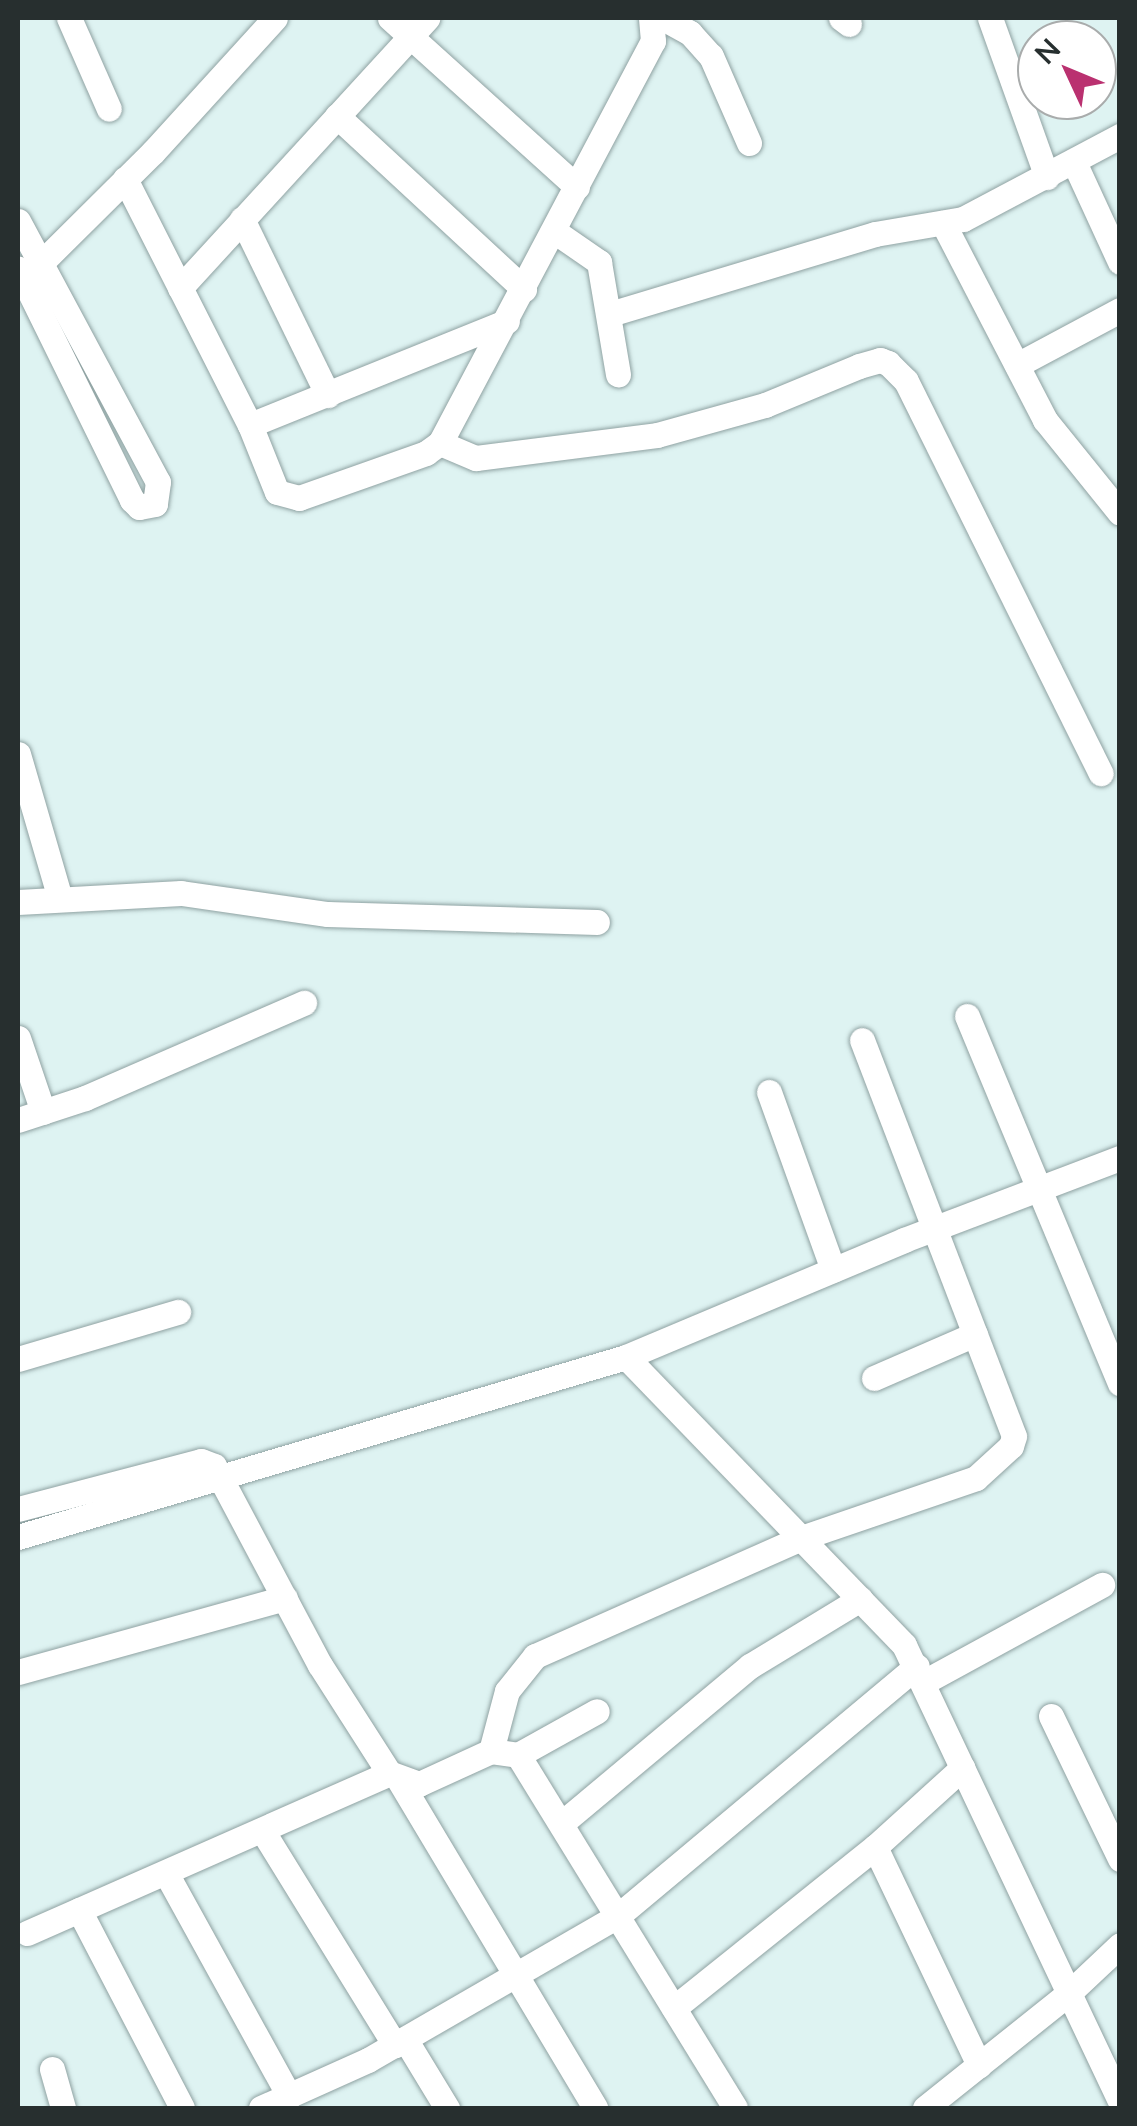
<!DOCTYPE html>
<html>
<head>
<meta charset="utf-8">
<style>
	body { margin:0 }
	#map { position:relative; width:1137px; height:2126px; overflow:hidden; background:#def3f2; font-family:Lato,sans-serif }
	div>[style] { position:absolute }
	.roads { filter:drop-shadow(0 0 2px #8fa2a2) drop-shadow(0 0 2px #8fa2a2) }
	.minor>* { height:25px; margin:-12.5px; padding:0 12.5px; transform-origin:12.5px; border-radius:12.5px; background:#fff }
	span { translate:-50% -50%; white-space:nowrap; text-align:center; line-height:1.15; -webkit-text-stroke:8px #fff; paint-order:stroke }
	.frame { position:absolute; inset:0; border:20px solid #272f2f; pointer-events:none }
	.north { position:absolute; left:1017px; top:20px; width:100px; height:100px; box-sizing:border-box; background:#fff; border:2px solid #a9acac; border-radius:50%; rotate:314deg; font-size:28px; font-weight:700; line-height:40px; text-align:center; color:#272f2f }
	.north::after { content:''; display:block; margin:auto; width:35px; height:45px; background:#ba3170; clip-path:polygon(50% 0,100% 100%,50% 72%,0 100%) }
</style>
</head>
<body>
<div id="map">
	<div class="roads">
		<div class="minor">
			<div style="left:69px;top:18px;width:99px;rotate:66.3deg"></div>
			<div style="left:390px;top:18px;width:252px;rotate:42.1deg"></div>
			<div style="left:663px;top:18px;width:31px;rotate:29deg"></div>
			<div style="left:690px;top:33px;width:31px;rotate:48deg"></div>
			<div style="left:711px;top:56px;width:95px;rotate:66.4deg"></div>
			<div style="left:841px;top:18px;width:10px;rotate:37deg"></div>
			<div style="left:990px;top:18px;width:169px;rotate:70.3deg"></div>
			<div style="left:337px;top:116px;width:255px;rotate:42.8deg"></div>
			<div style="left:1074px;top:162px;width:110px;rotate:65.3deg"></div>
			<div style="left:125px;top:179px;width:276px;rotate:63.1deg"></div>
			<div style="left:250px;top:425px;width:72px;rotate:68.1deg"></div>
			<div style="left:277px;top:492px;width:23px;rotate:15deg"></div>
			<div style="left:299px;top:498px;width:135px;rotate:-19.5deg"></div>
			<div style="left:426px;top:453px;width:17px;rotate:-36deg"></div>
			<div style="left:440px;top:443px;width:455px;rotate:-62.1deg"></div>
			<div style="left:653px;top:41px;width:23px;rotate:-95deg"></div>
			<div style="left:242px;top:219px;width:196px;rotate:64deg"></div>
			<div style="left:18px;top:221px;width:296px;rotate:61.8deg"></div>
			<div style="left:158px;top:482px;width:22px;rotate:98deg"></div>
			<div style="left:155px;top:504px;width:16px;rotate:169deg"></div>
			<div style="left:139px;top:507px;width:10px;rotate:-135deg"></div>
			<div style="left:132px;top:500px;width:258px;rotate:-116.2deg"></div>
			<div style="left:943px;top:223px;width:222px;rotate:62.6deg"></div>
			<div style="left:1045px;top:420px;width:119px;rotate:51.1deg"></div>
			<div style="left:554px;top:231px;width:55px;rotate:34.6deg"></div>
			<div style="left:599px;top:262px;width:114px;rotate:80.4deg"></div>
			<div style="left:31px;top:273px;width:172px;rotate:-44.8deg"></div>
			<div style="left:153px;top:152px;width:181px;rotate:-47.7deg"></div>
			<div style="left:180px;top:288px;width:366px;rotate:-47.5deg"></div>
			<div style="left:610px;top:314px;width:277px;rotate:-16.8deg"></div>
			<div style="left:875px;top:234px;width:89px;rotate:-9.7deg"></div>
			<div style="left:963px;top:219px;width:178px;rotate:-27.9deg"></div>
			<div style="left:1017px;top:365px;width:117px;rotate:-28.1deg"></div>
			<div style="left:250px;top:425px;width:277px;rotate:-22deg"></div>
			<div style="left:440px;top:443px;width:39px;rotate:23deg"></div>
			<div style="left:476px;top:458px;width:182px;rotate:-7.2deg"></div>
			<div style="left:657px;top:435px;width:112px;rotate:-15.5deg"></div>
			<div style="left:765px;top:405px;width:102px;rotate:-22.5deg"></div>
			<div style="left:859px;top:366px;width:22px;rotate:-16deg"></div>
			<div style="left:880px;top:360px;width:9px;rotate:21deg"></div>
			<div style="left:888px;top:363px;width:25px;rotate:45deg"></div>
			<div style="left:906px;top:381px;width:438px;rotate:63.6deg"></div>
			<div style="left:18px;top:754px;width:151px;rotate:73.8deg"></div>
			<div style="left:18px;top:902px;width:163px;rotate:-3.2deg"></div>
			<div style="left:181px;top:893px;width:148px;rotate:8.2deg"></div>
			<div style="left:327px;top:914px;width:270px;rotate:1.7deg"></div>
			<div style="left:967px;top:1016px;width:398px;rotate:67.4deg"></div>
			<div style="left:18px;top:1038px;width:78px;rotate:71.3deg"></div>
			<div style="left:769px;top:1092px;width:189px;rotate:70.2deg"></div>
			<div style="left:18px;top:1120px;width:71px;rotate:-18.2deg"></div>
			<div style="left:85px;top:1098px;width:239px;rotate:-23.5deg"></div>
			<div style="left:626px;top:1357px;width:400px;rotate:46deg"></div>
			<div style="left:904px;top:1645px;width:505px;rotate:64.65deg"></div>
			<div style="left:18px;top:1359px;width:167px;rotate:-16.4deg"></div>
			<div style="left:874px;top:1378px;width:110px;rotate:-23.5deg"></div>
			<div style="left:18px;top:1509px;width:189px;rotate:-14.7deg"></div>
			<div style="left:201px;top:1461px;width:14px;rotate:21deg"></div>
			<div style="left:214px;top:1466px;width:225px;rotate:62deg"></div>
			<div style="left:320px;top:1665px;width:128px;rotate:57.4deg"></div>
			<div style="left:389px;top:1773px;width:32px;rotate:20deg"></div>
			<div style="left:419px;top:1784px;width:79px;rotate:-24.6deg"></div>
			<div style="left:491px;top:1751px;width:27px;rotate:8deg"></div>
			<div style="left:518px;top:1755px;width:414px;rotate:58.4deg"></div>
			<div style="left:18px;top:1537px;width:634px;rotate:-16.49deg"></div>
			<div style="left:626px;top:1357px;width:302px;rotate:-22.8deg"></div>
			<div style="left:904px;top:1240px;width:231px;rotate:-20.8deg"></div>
			<div style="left:18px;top:1672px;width:277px;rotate:-15.5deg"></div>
			<div style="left:924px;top:1682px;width:203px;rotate:-28.6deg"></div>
			<div style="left:1051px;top:1716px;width:159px;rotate:64.2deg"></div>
			<div style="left:491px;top:1751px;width:62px;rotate:-75.1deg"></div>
			<div style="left:507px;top:1691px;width:45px;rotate:-51.3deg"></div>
			<div style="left:535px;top:1656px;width:291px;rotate:-23.9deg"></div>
			<div style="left:801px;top:1538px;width:185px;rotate:-18.9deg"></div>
			<div style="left:976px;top:1478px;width:47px;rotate:-42.4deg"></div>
			<div style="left:1011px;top:1446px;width:10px;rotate:-73deg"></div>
			<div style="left:1014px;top:1436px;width:424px;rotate:-111deg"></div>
			<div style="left:518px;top:1755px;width:90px;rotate:-29.1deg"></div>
			<div style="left:399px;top:1780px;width:382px;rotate:59.1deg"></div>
			<div style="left:562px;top:1823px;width:245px;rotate:-39.9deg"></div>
			<div style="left:750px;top:1666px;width:129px;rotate:-31.3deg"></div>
			<div style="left:262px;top:1830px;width:253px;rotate:58.3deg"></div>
			<div style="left:875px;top:1847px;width:242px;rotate:64.5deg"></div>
			<div style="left:166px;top:1873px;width:255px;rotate:61.1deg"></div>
			<div style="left:79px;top:1910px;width:223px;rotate:62.5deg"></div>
			<div style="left:27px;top:1933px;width:396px;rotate:-23.8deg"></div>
			<div style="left:674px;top:2008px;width:258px;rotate:-38.7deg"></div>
			<div style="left:875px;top:1847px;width:118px;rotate:-42.2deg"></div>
			<div style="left:405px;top:2039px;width:81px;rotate:58.7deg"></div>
			<div style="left:52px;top:2069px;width:41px;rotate:74.2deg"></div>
			<div style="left:261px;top:2108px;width:117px;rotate:-24.2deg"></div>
			<div style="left:368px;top:2060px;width:290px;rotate:-30deg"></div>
			<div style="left:619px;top:1915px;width:388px;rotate:-39.9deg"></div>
			<div style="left:925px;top:2108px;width:183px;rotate:-38.6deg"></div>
			<div style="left:1068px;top:1994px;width:71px;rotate:-43.3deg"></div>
		</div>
	</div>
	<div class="frame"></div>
	<div class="north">N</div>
</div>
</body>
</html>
